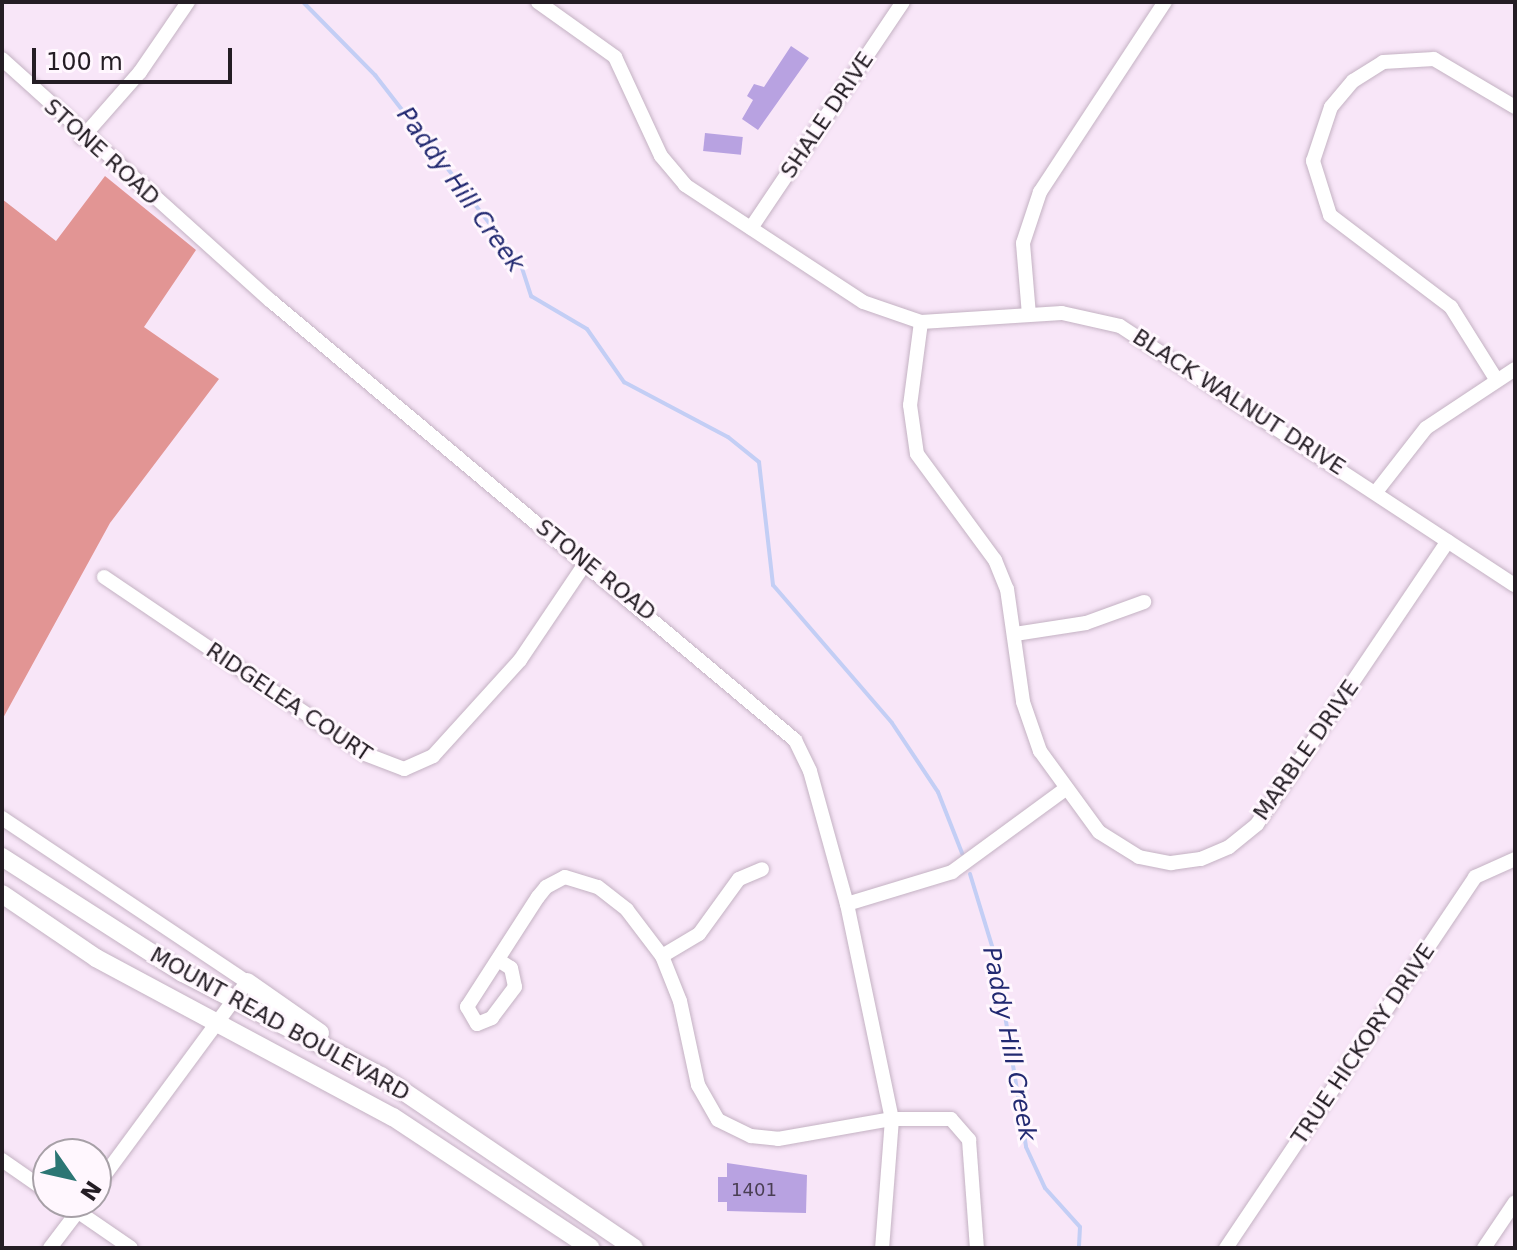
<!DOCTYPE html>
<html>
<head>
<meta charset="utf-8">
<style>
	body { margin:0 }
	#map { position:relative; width:1517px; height:1250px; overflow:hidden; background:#f8e6f8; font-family:"DejaVu Sans",sans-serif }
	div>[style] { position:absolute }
	.forest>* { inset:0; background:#e29594 }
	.stream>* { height:4px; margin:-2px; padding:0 2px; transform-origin:2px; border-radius:2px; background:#c3cef5 }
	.building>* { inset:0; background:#b8a2e1; transform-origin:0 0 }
	.roads { filter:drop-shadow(0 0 2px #c4b2c3) drop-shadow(0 0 2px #c4b2c3) }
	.minor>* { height:14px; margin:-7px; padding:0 7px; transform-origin:7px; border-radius:7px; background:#fff }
	.major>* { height:18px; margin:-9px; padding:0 9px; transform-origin:9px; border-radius:9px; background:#fff }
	span { translate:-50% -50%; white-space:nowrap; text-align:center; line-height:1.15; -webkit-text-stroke:6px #fff7fe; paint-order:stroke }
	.number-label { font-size:18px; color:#493e53 }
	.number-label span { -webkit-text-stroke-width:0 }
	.street-label { font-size:22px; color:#241d24 }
	.water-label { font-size:24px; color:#222971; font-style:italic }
	.frame { position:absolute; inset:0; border:4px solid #241d24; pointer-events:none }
	.north { position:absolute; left:32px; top:1138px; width:80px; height:80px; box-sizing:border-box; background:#fff7fe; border:2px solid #a7a0a7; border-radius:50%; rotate:124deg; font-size:22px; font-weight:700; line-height:32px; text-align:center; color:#241d24 }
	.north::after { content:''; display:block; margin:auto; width:28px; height:36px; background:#2c7674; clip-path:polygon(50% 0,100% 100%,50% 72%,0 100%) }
	.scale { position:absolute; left:32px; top:48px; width:200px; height:36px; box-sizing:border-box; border:4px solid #241d24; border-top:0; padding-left:10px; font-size:24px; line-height:28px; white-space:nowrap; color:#241d24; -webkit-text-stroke:6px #fff7fe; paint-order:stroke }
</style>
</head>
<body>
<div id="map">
	<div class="forest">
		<div style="clip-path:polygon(105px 176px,196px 250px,144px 327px,219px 379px,110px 523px,2px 720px,2px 199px,56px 241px)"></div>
	</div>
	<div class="stream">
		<div style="left:303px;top:2px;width:103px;rotate:45.4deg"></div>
		<div style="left:375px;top:75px;width:140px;rotate:52.2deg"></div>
		<div style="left:461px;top:186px;width:99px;rotate:52.8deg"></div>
		<div style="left:521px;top:265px;width:33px;rotate:72deg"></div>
		<div style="left:531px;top:296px;width:65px;rotate:30.5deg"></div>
		<div style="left:587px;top:329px;width:65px;rotate:55.1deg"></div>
		<div style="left:624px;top:382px;width:118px;rotate:27.9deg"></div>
		<div style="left:728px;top:437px;width:40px;rotate:39deg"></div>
		<div style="left:759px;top:462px;width:124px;rotate:83.5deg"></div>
		<div style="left:773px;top:585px;width:182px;rotate:49.2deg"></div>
		<div style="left:892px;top:723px;width:83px;rotate:56.3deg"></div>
		<div style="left:938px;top:792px;width:66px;rotate:68.5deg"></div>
		<div style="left:970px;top:874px;width:89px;rotate:73deg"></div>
		<div style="left:996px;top:959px;width:190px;rotate:80.9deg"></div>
		<div style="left:1026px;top:1147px;width:45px;rotate:65.1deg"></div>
		<div style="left:1045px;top:1188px;width:52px;rotate:48.1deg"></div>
		<div style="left:1080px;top:1227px;width:21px;rotate:93deg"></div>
	</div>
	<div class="building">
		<div style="clip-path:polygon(791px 46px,809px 58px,758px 130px,742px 119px,753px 100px,747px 96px,754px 84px,764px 87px)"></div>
		<div style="left:705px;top:133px;width:38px;height:18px;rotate:6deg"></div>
		<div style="clip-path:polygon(727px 1163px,807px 1175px,806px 1213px,727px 1211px,727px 1202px,718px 1202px,718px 1177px,727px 1177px)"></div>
	</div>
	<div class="roads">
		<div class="minor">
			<div style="left:538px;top:2px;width:95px;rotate:35.5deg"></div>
			<div style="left:615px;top:57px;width:109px;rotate:65.1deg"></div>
			<div style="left:661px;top:156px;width:38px;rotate:50deg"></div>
			<div style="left:685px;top:185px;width:213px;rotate:33.3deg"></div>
			<div style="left:863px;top:302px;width:61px;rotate:19deg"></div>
			<div style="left:921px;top:322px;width:141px;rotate:-3.7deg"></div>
			<div style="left:1062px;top:313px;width:59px;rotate:12.6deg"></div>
			<div style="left:1120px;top:326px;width:472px;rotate:33.3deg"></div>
			<div style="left:2px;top:59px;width:362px;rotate:42deg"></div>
			<div style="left:271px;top:301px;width:684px;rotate:39.96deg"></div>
			<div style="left:795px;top:740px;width:34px;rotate:64deg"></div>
			<div style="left:810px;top:771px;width:138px;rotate:74.5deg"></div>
			<div style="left:847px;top:904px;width:220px;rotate:78.2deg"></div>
			<div style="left:892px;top:1119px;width:129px;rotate:94.4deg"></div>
			<div style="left:82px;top:138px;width:88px;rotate:-48.7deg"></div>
			<div style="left:140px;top:72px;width:85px;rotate:-55.6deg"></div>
			<div style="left:751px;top:228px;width:272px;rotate:-56.1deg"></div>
			<div style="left:1029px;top:315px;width:72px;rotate:-94.8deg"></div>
			<div style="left:1023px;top:243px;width:54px;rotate:-71.6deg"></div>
			<div style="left:1040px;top:192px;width:227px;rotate:-56.7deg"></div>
			<div style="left:921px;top:322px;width:84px;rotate:97.5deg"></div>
			<div style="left:910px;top:405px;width:49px;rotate:81.9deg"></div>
			<div style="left:917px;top:454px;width:132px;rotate:53.7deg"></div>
			<div style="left:995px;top:560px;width:31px;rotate:68deg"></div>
			<div style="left:1007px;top:589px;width:114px;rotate:81.9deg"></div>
			<div style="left:1023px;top:702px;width:52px;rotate:70.9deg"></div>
			<div style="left:1040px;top:751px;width:100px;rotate:53.9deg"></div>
			<div style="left:1099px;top:832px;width:47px;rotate:32deg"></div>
			<div style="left:1139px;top:857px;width:33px;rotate:11deg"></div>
			<div style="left:1171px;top:863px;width:30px;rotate:-8deg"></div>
			<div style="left:1201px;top:859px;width:30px;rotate:-23deg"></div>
			<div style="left:1229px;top:847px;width:36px;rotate:-39deg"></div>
			<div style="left:1257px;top:824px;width:341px;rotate:-56deg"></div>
			<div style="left:1496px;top:379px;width:85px;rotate:-122deg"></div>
			<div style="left:1451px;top:307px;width:152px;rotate:-142.8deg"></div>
			<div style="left:1330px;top:215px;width:57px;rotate:-107.5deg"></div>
			<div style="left:1313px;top:161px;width:57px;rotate:-71.6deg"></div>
			<div style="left:1331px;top:107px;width:34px;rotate:-50deg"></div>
			<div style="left:1353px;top:81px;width:36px;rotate:-32deg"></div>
			<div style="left:1383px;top:62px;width:51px;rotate:-3.4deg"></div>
			<div style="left:1434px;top:59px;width:94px;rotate:30.7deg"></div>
			<div style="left:1376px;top:492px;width:81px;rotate:-52deg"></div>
			<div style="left:1426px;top:428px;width:107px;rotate:-33.5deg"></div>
			<div style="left:104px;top:577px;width:315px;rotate:34.1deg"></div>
			<div style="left:365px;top:754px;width:42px;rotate:21deg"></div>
			<div style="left:404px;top:769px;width:32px;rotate:-24deg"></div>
			<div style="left:433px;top:756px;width:130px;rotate:-47.8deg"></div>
			<div style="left:520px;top:660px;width:118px;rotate:-56deg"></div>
			<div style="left:1015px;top:634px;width:72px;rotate:-8.8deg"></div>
			<div style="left:1086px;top:623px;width:62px;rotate:-19.9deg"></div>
			<div style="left:2px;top:818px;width:295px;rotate:33.8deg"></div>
			<div style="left:247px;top:982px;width:255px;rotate:126.4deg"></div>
			<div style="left:847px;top:904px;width:110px;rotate:-16.9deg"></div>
			<div style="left:952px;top:872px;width:139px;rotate:-36.2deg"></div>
			<div style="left:662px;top:956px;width:43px;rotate:-30.7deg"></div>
			<div style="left:699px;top:934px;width:68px;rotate:-54deg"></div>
			<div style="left:739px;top:879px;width:25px;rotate:-23deg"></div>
			<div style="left:498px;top:960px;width:15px;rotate:32deg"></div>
			<div style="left:511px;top:968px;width:19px;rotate:78deg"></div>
			<div style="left:515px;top:987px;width:39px;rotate:127deg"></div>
			<div style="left:492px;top:1018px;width:16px;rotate:158deg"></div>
			<div style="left:477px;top:1024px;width:20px;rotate:-120deg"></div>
			<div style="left:467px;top:1007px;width:131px;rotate:-57.2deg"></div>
			<div style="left:538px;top:897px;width:13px;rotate:-51deg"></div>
			<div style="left:546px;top:887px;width:21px;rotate:-28deg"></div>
			<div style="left:565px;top:877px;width:34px;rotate:17deg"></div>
			<div style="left:598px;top:887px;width:37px;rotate:38deg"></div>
			<div style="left:627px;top:910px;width:58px;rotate:52.7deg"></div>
			<div style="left:662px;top:956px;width:48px;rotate:68.2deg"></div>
			<div style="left:680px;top:1001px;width:86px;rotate:77.9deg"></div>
			<div style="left:698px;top:1085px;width:40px;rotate:60.3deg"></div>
			<div style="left:718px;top:1120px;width:37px;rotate:26deg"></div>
			<div style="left:751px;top:1136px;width:27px;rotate:6deg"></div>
			<div style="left:778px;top:1139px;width:116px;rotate:-10deg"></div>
			<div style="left:892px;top:1119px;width:59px"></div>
			<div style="left:951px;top:1119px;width:28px;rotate:49deg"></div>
			<div style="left:969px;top:1140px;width:108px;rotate:85.8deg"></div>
			<div style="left:2px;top:1160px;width:56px;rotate:34.8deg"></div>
			<div style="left:64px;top:1202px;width:81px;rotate:34.5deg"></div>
			<div style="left:50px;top:1248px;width:58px;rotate:-52.7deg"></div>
			<div style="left:1226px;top:1248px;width:447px;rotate:-56.1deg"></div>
			<div style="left:1475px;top:877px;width:44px;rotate:-24.2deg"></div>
			<div style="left:1484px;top:1248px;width:55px;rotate:-56deg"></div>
		</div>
		<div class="major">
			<div style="left:2px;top:857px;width:215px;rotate:32.7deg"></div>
			<div style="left:183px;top:973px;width:223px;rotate:27.5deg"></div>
			<div style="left:381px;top:1076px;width:306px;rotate:34.2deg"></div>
			<div style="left:2px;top:894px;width:114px;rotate:34.2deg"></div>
			<div style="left:96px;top:958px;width:337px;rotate:28.2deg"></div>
			<div style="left:393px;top:1117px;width:237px;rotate:33.5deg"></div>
			<div style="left:247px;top:982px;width:89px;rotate:34.9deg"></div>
		</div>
	</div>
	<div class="number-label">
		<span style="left:754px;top:1190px">1401</span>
	</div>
	<div class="street-label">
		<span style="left:827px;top:115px;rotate:-56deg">SHALE DRIVE</span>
		<span style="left:102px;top:152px;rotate:42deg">STONE ROAD</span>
		<span style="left:1239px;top:402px;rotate:33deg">BLACK WALNUT DRIVE</span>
		<span style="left:596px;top:570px;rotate:39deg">STONE ROAD</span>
		<span style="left:289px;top:702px;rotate:34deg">RIDGELEA COURT</span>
		<span style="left:1306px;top:750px;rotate:-55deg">MARBLE DRIVE</span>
		<span style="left:280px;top:1024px;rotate:29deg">MOUNT READ BOULEVARD</span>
		<span style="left:1363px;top:1044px;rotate:-56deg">TRUE HICKORY DRIVE</span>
	</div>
	<div class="water-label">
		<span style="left:460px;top:190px;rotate:54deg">Paddy Hill Creek</span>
		<span style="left:1009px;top:1044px;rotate:79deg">Paddy Hill Creek</span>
	</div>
	<div class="frame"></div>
	<div class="north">N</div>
	<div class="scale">100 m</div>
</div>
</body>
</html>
